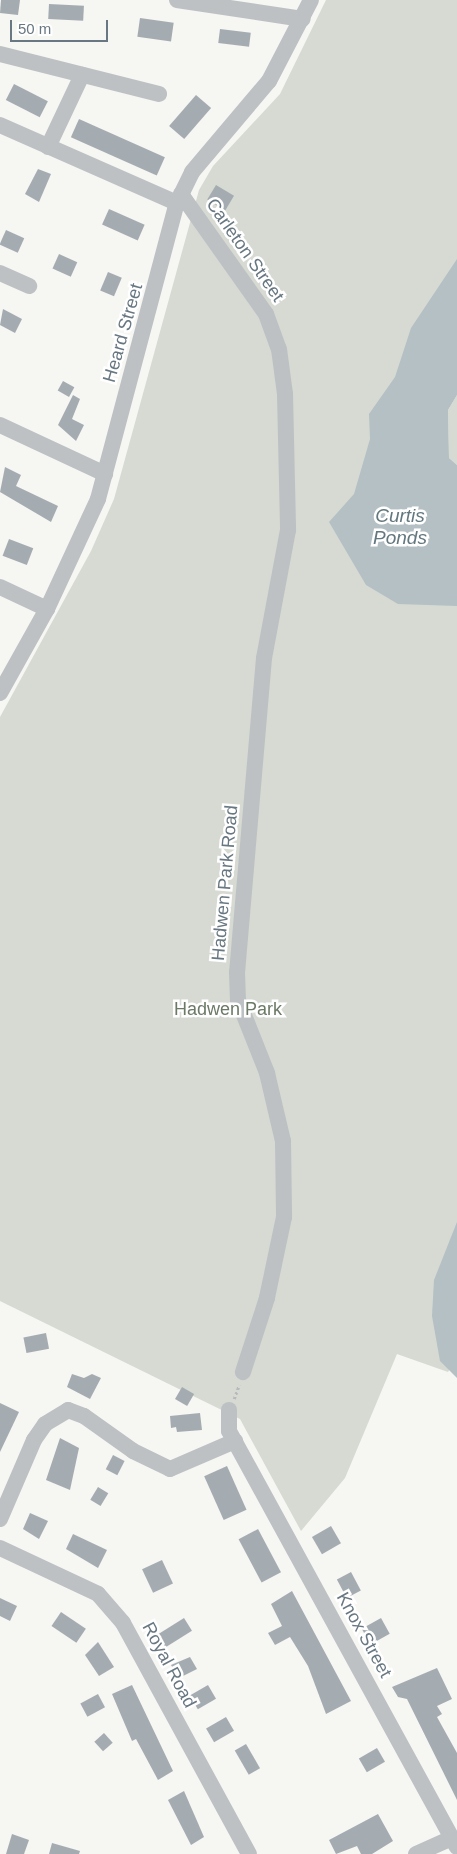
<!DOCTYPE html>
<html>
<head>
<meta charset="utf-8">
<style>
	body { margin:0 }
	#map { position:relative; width:457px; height:1854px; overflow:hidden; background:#f6f6f3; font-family:Arial,sans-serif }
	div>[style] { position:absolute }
	.green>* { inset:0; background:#d6dad3 }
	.water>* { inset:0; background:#b4c0c3 }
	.building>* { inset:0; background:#a5acb1; transform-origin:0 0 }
	.path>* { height:2.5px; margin-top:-1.25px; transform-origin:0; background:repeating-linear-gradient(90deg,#b7babc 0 2.5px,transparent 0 5px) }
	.minor>* { height:16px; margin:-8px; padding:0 8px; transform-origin:8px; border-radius:8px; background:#bdc1c4 }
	span { translate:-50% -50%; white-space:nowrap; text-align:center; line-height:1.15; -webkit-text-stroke:5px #fff; paint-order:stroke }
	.street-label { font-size:18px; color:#687781 }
	.park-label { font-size:18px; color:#6b7966 }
	.water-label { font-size:19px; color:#63777e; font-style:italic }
	.scale { position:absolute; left:10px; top:20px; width:98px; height:22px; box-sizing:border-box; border:2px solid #687781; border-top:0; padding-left:6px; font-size:15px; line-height:18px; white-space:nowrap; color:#687781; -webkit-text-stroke:4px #fff; paint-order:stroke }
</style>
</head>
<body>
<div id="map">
	<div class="green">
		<div style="clip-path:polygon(326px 0,457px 0,457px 389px,431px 419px,457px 483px,457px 1358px,448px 1372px,397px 1354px,345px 1478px,301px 1531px,240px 1419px,0 1301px,0 717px,91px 551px,114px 499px,199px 190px,213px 166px,280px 94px)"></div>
		<div style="clip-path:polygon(457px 395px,457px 465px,449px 458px,448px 410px)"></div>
	</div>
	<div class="water">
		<div style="clip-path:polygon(457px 259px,457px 395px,448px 410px,449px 458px,457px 465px,457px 606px,398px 604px,366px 585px,329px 522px,354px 494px,370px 439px,369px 414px,395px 377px,411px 328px)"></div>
		<div style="clip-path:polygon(457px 1222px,457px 1378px,440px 1361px,432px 1316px,434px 1280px)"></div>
	</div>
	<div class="building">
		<div style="clip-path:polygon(1px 0,20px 0,18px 15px,0 13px)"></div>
		<div style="left:49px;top:4px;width:35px;height:15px;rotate:3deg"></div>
		<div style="left:140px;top:18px;width:34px;height:19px;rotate:8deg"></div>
		<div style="left:220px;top:29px;width:31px;height:14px;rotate:7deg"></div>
		<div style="left:14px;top:84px;width:38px;height:18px;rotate:27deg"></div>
		<div style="left:196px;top:95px;width:20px;height:41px;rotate:41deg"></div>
		<div style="left:79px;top:119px;width:94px;height:20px;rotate:24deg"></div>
		<div style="clip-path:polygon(38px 169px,51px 174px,39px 202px,25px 194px)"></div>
		<div style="left:216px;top:185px;width:21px;height:17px;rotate:31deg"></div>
		<div style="left:109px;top:209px;width:39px;height:17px;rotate:24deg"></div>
		<div style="left:6px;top:230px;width:20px;height:16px;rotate:24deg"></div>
		<div style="left:59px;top:254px;width:20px;height:16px;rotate:24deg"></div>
		<div style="left:108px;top:272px;width:15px;height:20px;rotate:23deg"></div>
		<div style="clip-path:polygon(3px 309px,22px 319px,15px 333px,0 325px)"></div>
		<div style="left:63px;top:381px;width:13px;height:11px;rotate:29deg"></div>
		<div style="clip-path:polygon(73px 395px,80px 399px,72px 419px,84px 425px,76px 441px,58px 425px)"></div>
		<div style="clip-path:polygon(5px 467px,21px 475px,16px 486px,58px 506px,51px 522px,0 492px)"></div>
		<div style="left:9px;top:539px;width:26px;height:18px;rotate:21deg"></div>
		<div style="left:46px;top:1333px;width:16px;height:23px;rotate:79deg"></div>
		<div style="clip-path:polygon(72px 1374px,84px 1378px,92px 1374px,101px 1378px,90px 1399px,67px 1387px)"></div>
		<div style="left:182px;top:1387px;width:14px;height:14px;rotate:30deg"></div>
		<div style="clip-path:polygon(0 1403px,19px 1412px,0 1452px)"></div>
		<div style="clip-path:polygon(200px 1413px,202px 1430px,177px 1432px,176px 1427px,171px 1428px,170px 1416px)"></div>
		<div style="clip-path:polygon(60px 1438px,79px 1448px,70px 1490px,46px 1480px)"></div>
		<div style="left:113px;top:1455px;width:13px;height:16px;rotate:27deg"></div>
		<div style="left:227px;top:1466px;width:48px;height:25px;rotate:66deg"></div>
		<div style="left:98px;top:1487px;width:12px;height:15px;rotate:31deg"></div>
		<div style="clip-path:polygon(30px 1513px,48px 1521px,39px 1539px,23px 1529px)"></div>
		<div style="left:331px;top:1526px;width:20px;height:22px;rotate:60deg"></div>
		<div style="left:258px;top:1529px;width:49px;height:22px;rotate:62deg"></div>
		<div style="clip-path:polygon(73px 1534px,107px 1550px,98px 1568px,66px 1549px)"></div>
		<div style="left:162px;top:1560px;width:26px;height:22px;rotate:65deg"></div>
		<div style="left:351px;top:1572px;width:21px;height:16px;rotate:62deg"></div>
		<div style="clip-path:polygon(292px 1591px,351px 1701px,326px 1714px,308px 1666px,290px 1637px,275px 1645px,268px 1633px,282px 1626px,271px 1604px)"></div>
		<div style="clip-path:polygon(0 1598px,17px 1606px,10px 1621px,0 1616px)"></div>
		<div style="left:61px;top:1612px;width:30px;height:17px;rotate:34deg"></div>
		<div style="left:184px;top:1618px;width:15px;height:31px;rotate:58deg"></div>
		<div style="left:381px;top:1618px;width:18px;height:22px;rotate:61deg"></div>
		<div style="clip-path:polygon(98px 1642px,114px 1667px,99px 1676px,85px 1655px)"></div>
		<div style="clip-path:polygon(190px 1657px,197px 1669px,179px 1678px,171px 1665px)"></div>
		<div style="clip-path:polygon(437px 1668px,452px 1699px,437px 1706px,442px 1714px,437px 1717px,457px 1753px,457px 1800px,407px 1699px,398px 1697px,392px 1687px)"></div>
		<div style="clip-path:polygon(132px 1685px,173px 1771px,158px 1780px,136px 1739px,132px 1741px,112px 1694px)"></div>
		<div style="left:208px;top:1685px;width:16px;height:21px;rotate:60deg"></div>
		<div style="left:98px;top:1694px;width:15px;height:20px;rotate:62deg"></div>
		<div style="left:226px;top:1717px;width:16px;height:23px;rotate:60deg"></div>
		<div style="left:104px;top:1733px;width:13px;height:13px;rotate:48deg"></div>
		<div style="left:246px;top:1744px;width:28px;height:13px;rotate:60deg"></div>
		<div style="left:377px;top:1748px;width:16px;height:21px;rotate:60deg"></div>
		<div style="clip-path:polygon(184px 1791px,204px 1837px,191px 1845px,168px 1800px)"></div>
		<div style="clip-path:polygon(378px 1814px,393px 1841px,372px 1854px,361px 1854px,357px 1846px,336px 1854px,329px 1840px)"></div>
		<div style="clip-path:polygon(12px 1834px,29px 1840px,24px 1854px,6px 1854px)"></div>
		<div style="clip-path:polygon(52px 1843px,80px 1851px,79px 1854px,49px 1854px)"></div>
	</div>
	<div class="path">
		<div style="left:234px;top:1399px;width:15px;rotate:-70deg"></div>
	</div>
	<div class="minor">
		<div style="left:177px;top:0;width:127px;rotate:8.6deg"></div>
		<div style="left:0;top:54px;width:164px;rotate:14.1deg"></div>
		<div style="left:0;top:125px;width:193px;rotate:23.8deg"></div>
		<div style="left:48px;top:147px;width:80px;rotate:-64.7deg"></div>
		<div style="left:181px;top:194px;width:147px;rotate:54.7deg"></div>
		<div style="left:266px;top:314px;width:37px;rotate:70deg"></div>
		<div style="left:279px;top:349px;width:45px;rotate:82.4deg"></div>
		<div style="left:285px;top:394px;width:136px;rotate:88.7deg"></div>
		<div style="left:288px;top:530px;width:130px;rotate:100.6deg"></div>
		<div style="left:264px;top:658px;width:315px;rotate:94.9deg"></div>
		<div style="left:237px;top:972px;width:28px;rotate:88deg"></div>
		<div style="left:238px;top:1000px;width:79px;rotate:68.3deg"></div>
		<div style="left:267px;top:1073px;width:70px;rotate:76.8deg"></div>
		<div style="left:283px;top:1141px;width:76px;rotate:89.2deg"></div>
		<div style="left:284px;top:1217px;width:83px;rotate:101.9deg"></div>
		<div style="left:267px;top:1298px;width:78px;rotate:108deg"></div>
		<div style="left:0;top:273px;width:32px;rotate:24deg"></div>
		<div style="left:0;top:425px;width:116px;rotate:25deg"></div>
		<div style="left:0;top:587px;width:52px;rotate:25.1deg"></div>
		<div style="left:0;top:693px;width:96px;rotate:-60.8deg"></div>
		<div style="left:47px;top:609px;width:121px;rotate:-65.1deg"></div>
		<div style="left:98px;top:499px;width:306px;rotate:-75.1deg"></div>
		<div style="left:177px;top:203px;width:34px;rotate:-64deg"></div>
		<div style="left:192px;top:172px;width:119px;rotate:-49.8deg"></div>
		<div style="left:269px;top:81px;width:91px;rotate:-62.6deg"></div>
		<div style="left:229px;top:1410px;width:21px;rotate:90deg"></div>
		<div style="left:229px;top:1431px;width:474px;rotate:61.3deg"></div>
		<div style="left:0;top:1519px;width:86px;rotate:-66.7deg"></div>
		<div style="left:34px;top:1440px;width:19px;rotate:-55deg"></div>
		<div style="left:45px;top:1424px;width:27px;rotate:-31deg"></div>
		<div style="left:68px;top:1410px;width:17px;rotate:21deg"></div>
		<div style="left:84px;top:1416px;width:60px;rotate:35.5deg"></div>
		<div style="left:133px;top:1451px;width:41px;rotate:25.9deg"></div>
		<div style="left:170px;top:1469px;width:71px;rotate:-23.3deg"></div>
		<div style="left:0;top:1548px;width:108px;rotate:25.1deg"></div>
		<div style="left:98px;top:1594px;width:38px;rotate:49deg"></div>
		<div style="left:123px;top:1623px;width:263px;rotate:61.4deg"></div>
		<div style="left:416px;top:1854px;width:39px;rotate:-24deg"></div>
	</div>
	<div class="street-label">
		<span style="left:245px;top:250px;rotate:55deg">Carleton Street</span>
		<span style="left:123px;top:333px;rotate:-74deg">Heard Street</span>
		<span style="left:225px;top:883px;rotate:-85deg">Hadwen Park Road</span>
		<span style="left:364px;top:1635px;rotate:61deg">Knox Street</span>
		<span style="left:169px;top:1665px;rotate:62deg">Royal Road</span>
	</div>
	<div class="park-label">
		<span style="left:228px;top:1009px">Hadwen Park</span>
	</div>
	<div class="water-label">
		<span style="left:400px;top:527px">Curtis<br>Ponds</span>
	</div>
	<div class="scale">50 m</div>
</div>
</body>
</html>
